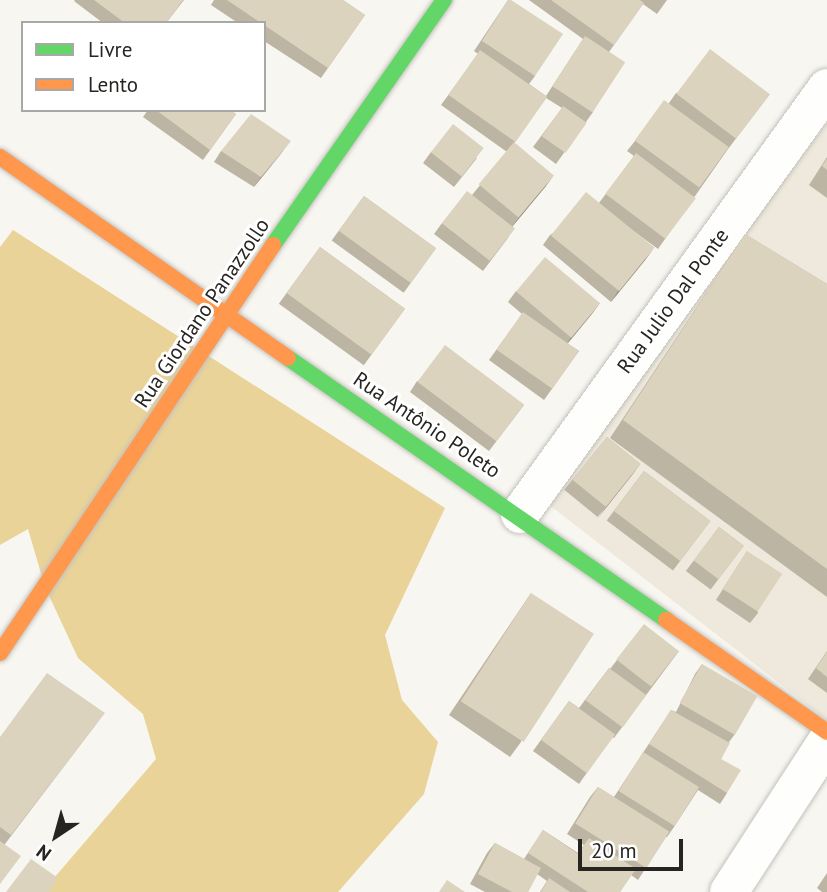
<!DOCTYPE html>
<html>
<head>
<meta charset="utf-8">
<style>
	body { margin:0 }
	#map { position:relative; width:827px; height:892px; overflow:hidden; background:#f8f6f0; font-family:"PT Sans",sans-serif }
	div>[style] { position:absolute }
	.built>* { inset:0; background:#eee9dc }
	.forest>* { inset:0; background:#e9d399 }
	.roads { filter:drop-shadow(0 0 2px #c2c1bc) drop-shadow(0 0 2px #c2c1bc) }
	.street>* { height:38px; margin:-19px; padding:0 19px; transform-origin:19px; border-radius:19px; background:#fefefd }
	.fast>* { height:16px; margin:-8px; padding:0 8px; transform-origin:8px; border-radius:8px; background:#63d668 }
	.slow>* { height:16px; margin:-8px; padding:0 8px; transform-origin:8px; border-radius:8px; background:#ff974d }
	.wall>* { inset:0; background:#bcb5a3; transform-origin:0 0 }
	.shaded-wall>* { inset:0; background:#999484 }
	.building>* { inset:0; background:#dbd3bd; transform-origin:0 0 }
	span { translate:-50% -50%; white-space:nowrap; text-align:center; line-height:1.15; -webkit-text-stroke:6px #fff; paint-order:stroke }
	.street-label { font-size:21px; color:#262521 }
	.legend { position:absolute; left:21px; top:21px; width:245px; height:91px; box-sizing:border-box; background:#fff; border:2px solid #a8a8a6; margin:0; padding:9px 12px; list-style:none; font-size:21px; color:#262521 }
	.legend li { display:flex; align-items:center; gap:14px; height:35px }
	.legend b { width:35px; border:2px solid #a8a8a6 }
	.north { position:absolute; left:21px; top:801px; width:70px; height:70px; -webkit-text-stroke:5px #fff; paint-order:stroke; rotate:216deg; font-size:19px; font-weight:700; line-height:28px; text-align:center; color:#262521 }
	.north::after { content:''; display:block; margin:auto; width:24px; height:32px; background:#262521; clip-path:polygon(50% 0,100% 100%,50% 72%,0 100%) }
	.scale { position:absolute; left:578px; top:839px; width:105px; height:32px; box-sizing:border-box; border:4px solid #262521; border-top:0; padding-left:9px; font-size:21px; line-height:24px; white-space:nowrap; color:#262521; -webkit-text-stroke:5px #fff; paint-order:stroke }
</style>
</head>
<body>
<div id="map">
	<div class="built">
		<div style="clip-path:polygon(827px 122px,827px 720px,548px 504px)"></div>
	</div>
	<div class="forest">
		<div style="clip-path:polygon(13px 230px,445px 508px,385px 635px,402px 700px,438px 742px,424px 794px,338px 892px,42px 892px,156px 759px,143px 714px,78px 658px,45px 587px,28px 529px,0 545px,0 247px)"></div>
	</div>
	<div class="roads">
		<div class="street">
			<div style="left:520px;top:514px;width:525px;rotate:-54.22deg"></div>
			<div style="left:729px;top:892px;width:180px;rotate:-57deg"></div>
		</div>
		<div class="fast">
			<div style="left:273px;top:245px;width:299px;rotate:-55.1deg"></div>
			<div style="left:288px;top:358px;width:460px;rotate:34.7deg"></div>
		</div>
		<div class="slow">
			<div style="left:0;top:157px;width:351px;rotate:34.9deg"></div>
			<div style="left:666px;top:620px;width:196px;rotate:34.8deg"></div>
			<div style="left:0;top:653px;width:491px;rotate:-56.2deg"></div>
		</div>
	</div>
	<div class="wall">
		<div style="clip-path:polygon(75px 0,184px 0,166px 23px,103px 23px,74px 1px)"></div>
		<div style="clip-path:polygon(214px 0,343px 0,365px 15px,321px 78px,264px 41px,264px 23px,238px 23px,211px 5px)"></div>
		<div style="clip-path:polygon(508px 0,535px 76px,529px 84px,546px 96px,583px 39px,529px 0,667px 0,657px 14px,643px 4px,609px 52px,593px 112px,556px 164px,533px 147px,562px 108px,546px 98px,514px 143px,546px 186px,513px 226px,508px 238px,483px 271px,434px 234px,442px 223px,472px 195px,507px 152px,441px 105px,478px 54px,474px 51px)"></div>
		<div style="clip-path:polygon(676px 93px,770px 94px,728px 149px,658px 249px,628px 227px,646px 259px,611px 302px,543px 245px,550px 235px,599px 203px,634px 156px,627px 151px,635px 141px,669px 103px)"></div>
		<div style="clip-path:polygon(148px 110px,230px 110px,236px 114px,203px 160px,143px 117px)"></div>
		<div style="clip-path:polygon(221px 151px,283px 151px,254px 187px,214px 162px)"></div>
		<div style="clip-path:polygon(431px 152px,477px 158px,454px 187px,423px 163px)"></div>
		<div style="clip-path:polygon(827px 157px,827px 198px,809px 185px)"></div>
		<div style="left:364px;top:196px;width:89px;height:55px;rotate:36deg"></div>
		<div style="clip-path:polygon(745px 234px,827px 284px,827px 597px,610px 438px)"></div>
		<div style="left:320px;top:247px;width:105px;height:70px;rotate:36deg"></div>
		<div style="clip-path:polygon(516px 291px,600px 303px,567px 343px,579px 351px,544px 400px,489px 360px,522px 314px,508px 302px)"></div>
		<div style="clip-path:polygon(417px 381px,524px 405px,489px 451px,410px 392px)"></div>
		<div style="left:607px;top:437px;width:43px;height:68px;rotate:39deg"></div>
		<div style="left:644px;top:471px;width:83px;height:62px;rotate:37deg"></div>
		<div style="left:719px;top:527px;width:31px;height:55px;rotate:37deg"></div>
		<div style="clip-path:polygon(747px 551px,758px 613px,750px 623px,716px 600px)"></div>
		<div style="clip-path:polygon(531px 593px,521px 742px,510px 757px,449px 715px)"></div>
		<div style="clip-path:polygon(679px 651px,614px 738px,612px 737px,579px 784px,533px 751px,569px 701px,579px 708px,609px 668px,610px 669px,617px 660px)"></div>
		<div style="clip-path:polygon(827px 651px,827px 693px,808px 679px)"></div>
		<div style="clip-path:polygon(702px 664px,735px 734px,729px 742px,721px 759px,727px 793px,720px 804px,698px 790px,674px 827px,667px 837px,666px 837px,638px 880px,631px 875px,620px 892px,540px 892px,547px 881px,537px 874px,528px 892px,485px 892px,470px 884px,487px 853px,495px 843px,524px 859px,543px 830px,578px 853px,584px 845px,567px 834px,590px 797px,598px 787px,614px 797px,671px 710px,676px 712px,695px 674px)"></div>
		<div style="clip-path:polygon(97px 723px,5px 844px,0 884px,0 737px)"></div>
		<div style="clip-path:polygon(827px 873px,827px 892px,822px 892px,817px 888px)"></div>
	</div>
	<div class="shaded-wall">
		<div style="clip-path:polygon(291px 141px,283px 151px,254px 187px,261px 177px)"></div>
		<div style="clip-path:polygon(554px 175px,546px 186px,511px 228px,519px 217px)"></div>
		<div style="clip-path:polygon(654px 248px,646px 259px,611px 302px,618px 291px)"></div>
		<div style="clip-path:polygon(600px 303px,592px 314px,564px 348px,571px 337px)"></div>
		<div style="clip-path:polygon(640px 464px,633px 474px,598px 518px,605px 508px)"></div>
	</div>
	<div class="building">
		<div style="clip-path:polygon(94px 0,183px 0,166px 23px,125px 23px)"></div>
		<div style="clip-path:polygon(227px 0,343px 0,365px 15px,328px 68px,264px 25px,264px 23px,261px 23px)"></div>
		<div style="clip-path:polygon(508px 0,511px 0,563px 34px,535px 76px,482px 41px)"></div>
		<div style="clip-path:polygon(551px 0,640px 0,644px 3px,614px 45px)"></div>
		<div style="left:585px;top:36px;width:48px;height:60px;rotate:33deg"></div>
		<div style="left:710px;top:49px;width:75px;height:56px;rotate:37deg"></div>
		<div style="left:480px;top:50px;width:82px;height:55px;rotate:35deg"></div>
		<div style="left:664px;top:100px;width:80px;height:50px;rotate:36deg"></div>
		<div style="left:563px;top:106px;width:29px;height:37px;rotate:35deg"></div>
		<div style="clip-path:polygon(156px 110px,230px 110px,236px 114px,210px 150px)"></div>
		<div style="clip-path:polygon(251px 114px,291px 141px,261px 177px,221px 151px)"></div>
		<div style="left:453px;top:124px;width:39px;height:36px;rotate:38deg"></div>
		<div style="left:514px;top:142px;width:52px;height:55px;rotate:40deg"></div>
		<div style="left:636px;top:153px;width:75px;height:51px;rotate:37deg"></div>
		<div style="clip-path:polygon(827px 159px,827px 170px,822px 166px)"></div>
		<div style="left:467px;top:191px;width:61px;height:41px;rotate:38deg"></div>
		<div style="left:586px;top:192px;width:88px;height:56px;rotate:39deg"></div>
		<div style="left:364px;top:196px;width:89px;height:43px;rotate:36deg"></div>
		<div style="clip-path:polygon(745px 234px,827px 284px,827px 569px,623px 420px)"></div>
		<div style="left:320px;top:247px;width:105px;height:57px;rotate:36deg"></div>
		<div style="left:545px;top:257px;width:72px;height:45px;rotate:40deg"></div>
		<div style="left:523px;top:312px;width:68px;height:46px;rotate:35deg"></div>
		<div style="left:445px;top:345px;width:99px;height:46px;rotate:37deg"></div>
		<div style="left:607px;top:437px;width:43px;height:55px;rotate:39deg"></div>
		<div style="left:644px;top:471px;width:83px;height:50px;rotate:37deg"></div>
		<div style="left:719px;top:527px;width:31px;height:42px;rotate:37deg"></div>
		<div style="left:747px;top:551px;width:42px;height:45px;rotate:33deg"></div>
		<div style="left:531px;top:593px;width:75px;height:129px;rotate:33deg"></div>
		<div style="left:644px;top:624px;width:44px;height:45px;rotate:38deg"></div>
		<div style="clip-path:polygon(827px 652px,827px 677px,816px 668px)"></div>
		<div style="left:702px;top:664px;width:64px;height:45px;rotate:30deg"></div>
		<div style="left:609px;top:668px;width:46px;height:40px;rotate:36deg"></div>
		<div style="clip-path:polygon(47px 673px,105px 713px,11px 835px,0 827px,0 737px)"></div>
		<div style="left:569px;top:701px;width:57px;height:48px;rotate:36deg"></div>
		<div style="clip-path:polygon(671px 710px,730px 743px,721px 759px,741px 770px,727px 793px,649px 744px)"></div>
		<div style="left:643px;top:752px;width:66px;height:46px;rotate:32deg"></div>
		<div style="left:598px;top:787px;width:84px;height:43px;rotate:32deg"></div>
		<div style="clip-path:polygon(543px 830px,578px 854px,589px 838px,636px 869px,620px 892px,588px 892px,528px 853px)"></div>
		<div style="clip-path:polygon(0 841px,21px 856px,0 884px)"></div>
		<div style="clip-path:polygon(495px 843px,541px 868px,528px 892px,512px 892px,478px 874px)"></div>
		<div style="clip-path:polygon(31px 859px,58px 878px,49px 892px,6px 892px)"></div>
		<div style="clip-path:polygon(549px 878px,570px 892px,541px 892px)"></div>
		<div style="clip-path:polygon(447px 880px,465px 892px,439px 892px)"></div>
	</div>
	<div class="street-label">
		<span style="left:673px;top:301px;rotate:-54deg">Rua Julio Dal Ponte</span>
		<span style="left:202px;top:313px;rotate:-56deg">Rua Giordano Panazzollo</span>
		<span style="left:427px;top:425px;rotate:34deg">Rua Antônio Poleto</span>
	</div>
	<ul class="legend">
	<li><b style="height:9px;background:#63d668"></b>Livre</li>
	<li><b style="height:9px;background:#ff974d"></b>Lento</li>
	</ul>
	<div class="north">N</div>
	<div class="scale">20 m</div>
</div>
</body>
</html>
